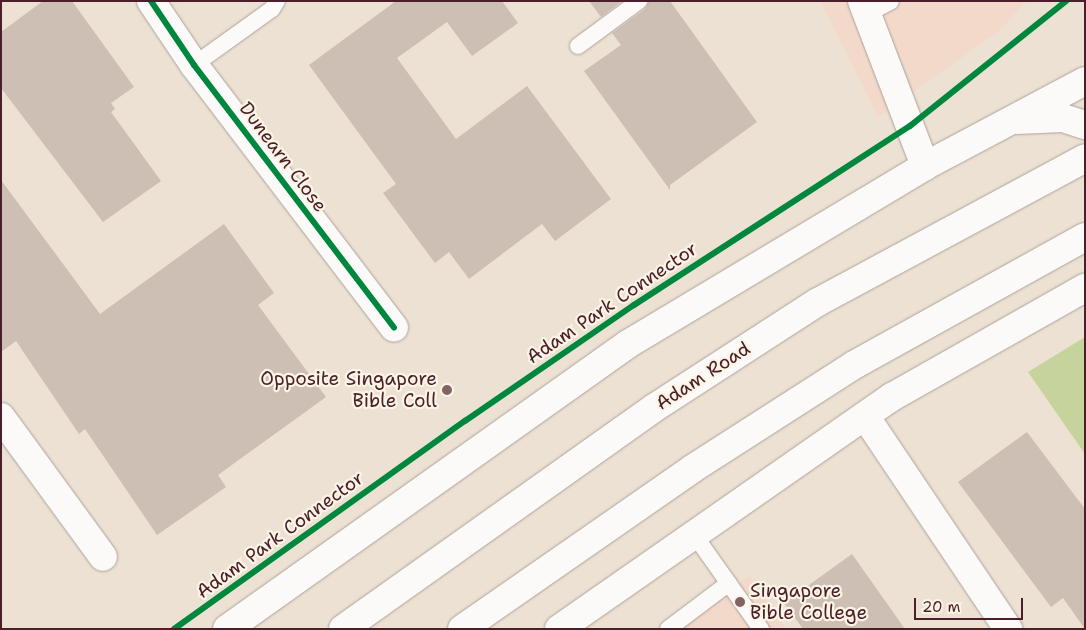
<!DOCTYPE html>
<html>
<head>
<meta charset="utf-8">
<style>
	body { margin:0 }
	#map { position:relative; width:1086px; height:630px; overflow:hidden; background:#ece1d2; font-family:"Shantell Sans",sans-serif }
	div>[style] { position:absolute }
	.built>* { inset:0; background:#f2d9ca }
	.green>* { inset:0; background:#c6d39c }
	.building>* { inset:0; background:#cdbfb4 }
	.roads { filter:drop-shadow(0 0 1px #ada29b) drop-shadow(0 0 1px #ada29b) }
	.lane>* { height:16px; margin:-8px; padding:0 8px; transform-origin:8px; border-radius:8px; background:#fcfaf8 }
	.street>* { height:28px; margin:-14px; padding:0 14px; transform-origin:14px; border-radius:14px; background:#fcfaf8 }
	.highway>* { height:28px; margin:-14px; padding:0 14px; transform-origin:14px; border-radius:14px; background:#fcfaf8 }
	.cycleway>* { height:6px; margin:-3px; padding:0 3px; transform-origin:3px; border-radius:3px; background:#00873e }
	.dots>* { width:14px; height:14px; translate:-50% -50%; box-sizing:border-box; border:2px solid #fcf5e5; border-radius:50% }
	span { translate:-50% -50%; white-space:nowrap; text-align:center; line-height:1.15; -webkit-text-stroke:4.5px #fcf5e5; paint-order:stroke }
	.street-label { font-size:19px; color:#4a1f2b }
	.poi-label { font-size:19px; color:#4a1f2b }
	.right { translate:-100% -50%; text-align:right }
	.left { translate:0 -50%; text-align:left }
	.frame { position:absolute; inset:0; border:2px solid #4a1f2b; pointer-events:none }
	.scale { position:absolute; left:914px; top:598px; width:109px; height:22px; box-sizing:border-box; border:2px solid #4a1f2b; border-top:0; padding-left:6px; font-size:15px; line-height:18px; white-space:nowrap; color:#4a1f2b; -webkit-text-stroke:4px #fcf5e5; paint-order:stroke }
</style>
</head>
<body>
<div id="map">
	<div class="built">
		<div style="clip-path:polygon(820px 1px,1026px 1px,1000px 30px,878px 117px)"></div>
		<div style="clip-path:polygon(749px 576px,786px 629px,676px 629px)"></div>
	</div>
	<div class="green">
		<div style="clip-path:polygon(1085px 337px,1085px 454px,1028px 372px)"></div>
	</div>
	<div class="building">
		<div style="clip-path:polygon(43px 1px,72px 1px,134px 87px,111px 103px,115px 109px,111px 112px,161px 181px,103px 222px,1px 88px,1px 32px)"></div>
		<div style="clip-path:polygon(396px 1px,502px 1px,518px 23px,472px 56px,447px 22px,397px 58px,456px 139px,527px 86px,611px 199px,555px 241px,542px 224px,469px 279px,449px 252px,435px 263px,383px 193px,396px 184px,309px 65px)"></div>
		<div style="clip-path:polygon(589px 1px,622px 1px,601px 17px)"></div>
		<div style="clip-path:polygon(649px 1px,670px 1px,757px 122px,670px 185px,670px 190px,584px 71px,621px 45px,612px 33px,645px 9px)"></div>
		<div style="clip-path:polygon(1px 180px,100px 314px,224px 224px,274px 293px,258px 305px,326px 397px,218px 475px,226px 487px,157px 535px,85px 429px,79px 434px,16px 341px,1px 352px)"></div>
		<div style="clip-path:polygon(1027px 432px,1085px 509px,1085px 629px,1063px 598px,1051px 607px,958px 482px)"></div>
		<div style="clip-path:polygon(852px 554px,905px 629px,803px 629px,784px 603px)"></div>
	</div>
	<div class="roads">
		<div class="lane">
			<div style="left:867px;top:14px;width:27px;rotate:-28deg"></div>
			<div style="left:578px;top:46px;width:76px;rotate:-36.4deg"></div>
			<div style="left:194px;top:65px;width:96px;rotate:-35.7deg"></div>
			<div style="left:272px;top:9px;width:9px;rotate:-58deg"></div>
			<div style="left:693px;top:533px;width:118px;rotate:54.7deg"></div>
			<div style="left:668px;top:629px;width:76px;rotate:-37deg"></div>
		</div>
		<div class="street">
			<div style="left:151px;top:1px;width:77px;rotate:56.1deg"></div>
			<div style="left:194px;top:65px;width:330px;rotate:52.7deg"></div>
			<div style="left:862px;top:1px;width:177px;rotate:69.1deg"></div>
			<div style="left:865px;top:416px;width:257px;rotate:56.1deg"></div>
			<div style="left:1px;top:417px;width:173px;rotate:53.9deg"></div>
		</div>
		<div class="highway">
			<div style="left:1017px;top:120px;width:46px;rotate:-2.5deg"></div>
			<div style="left:1063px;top:118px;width:23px;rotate:18deg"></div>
			<div style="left:227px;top:629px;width:492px;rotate:-35.4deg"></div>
			<div style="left:628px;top:344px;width:346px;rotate:-30.9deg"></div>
			<div style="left:925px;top:166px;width:181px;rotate:-28deg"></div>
			<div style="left:343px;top:629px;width:382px;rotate:-35.4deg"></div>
			<div style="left:654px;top:408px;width:195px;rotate:-32.9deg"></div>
			<div style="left:818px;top:302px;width:303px;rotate:-28.3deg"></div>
			<div style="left:462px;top:629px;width:280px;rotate:-34.8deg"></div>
			<div style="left:692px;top:469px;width:193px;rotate:-32.7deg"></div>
			<div style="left:854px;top:365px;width:264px;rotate:-29deg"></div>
			<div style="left:559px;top:629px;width:406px;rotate:-34.9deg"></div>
			<div style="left:892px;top:397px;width:222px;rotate:-29.5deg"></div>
		</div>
	</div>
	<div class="cycleway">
		<div style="left:151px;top:1px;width:77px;rotate:56.1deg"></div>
		<div style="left:194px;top:65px;width:330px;rotate:52.7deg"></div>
		<div style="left:174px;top:629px;width:358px;rotate:-35.6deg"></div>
		<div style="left:465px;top:421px;width:205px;rotate:-34.5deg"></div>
		<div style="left:634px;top:305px;width:329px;rotate:-33deg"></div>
		<div style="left:910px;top:126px;width:200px;rotate:-38.7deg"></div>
	</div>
	<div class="dots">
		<div style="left:447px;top:390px;background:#836365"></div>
		<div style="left:740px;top:602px;background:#836365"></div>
	</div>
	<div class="street-label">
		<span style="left:283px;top:157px;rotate:53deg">Dunearn Close</span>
		<span style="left:612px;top:303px;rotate:-34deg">Adam Park Connector</span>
		<span style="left:703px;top:376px;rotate:-33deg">Adam Road</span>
		<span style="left:280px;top:535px;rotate:-36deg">Adam Park Connector</span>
	</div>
	<div class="poi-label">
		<span class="right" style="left:437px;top:390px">Opposite Singapore<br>Bible Coll</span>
		<span class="left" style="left:750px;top:602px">Singapore<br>Bible College</span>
	</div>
	<div class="frame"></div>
	<div class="scale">20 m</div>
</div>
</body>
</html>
